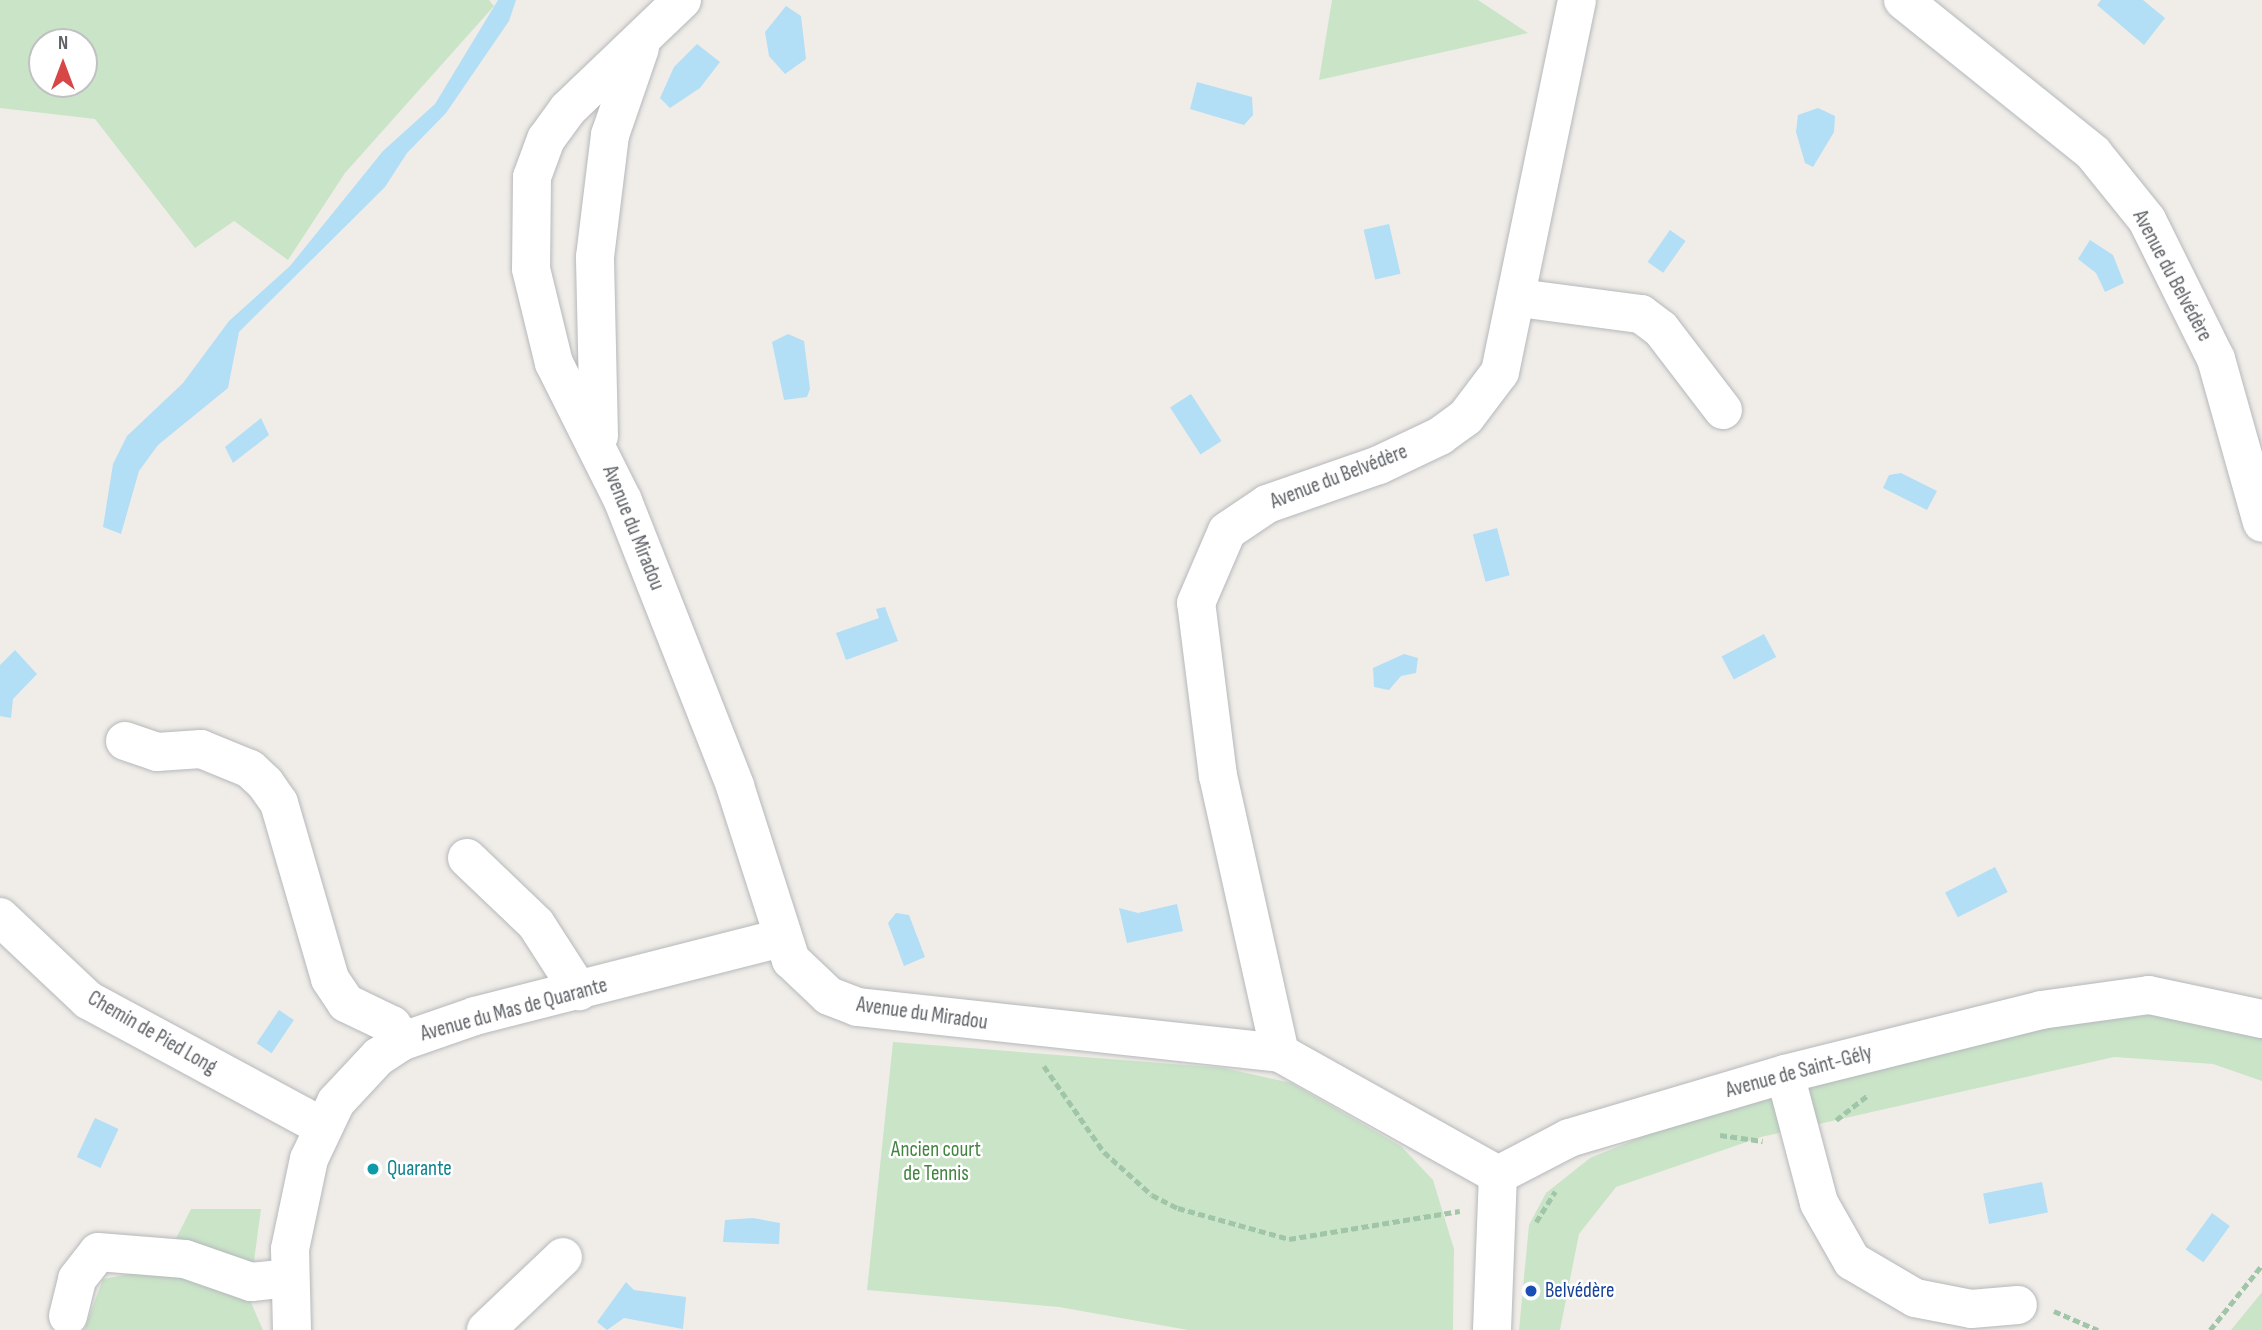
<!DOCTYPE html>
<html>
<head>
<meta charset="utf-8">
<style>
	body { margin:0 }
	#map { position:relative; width:2262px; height:1330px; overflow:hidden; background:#f0ede8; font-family:"Sofia Sans Condensed",sans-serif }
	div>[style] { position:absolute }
	.green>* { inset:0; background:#cae4c8 }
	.water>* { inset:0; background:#b2def6; transform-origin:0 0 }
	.path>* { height:4.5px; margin-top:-2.25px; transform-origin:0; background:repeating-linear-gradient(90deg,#a1c5a8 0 7px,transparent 0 10.5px) }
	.roads { filter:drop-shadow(0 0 2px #b5b8bb) drop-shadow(0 0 2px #b5b8bb) }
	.minor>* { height:38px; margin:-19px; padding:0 19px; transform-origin:19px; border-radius:19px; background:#fff }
	.dots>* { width:19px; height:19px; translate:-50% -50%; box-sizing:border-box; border:4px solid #fff; border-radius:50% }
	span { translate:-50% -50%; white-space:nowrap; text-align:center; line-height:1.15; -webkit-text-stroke:5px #fff; paint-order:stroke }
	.street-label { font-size:21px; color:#5f6367 }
	.park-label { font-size:21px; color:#438440 }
	.culture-label { font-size:21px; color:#0d838f }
	.left { translate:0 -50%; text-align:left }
	.transit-label { font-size:21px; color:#164399 }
	.north { position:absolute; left:28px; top:28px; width:70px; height:70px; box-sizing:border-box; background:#fff; border:2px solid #bfc1c2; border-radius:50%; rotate:0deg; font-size:19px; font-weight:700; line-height:28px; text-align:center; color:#5f6367 }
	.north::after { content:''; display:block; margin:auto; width:24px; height:32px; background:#d74747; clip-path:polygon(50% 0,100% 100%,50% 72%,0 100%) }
</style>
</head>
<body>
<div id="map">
	<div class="green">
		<div style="clip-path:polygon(evenodd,0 0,489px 0,494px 6px,345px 173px,288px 260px,234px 221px,195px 248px,95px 119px,0 108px,0 0,42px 42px,84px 42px,84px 84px,42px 84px,42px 42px)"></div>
		<div style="clip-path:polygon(1332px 0,1478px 0,1528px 33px,1319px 80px)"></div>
		<div style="clip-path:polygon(2172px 1012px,2262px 1032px,2262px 1081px,2213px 1064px,2114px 1057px,1761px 1137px,1616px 1187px,1579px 1234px,1560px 1330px,1519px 1330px,1529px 1225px,1546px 1193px,1590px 1158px,1649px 1134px,1983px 1036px)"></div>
		<div style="clip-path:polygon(893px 1042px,1224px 1068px,1291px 1083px,1401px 1146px,1433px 1180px,1454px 1249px,1453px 1330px,1188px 1330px,1059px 1307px,867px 1290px)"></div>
		<div style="clip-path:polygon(191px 1209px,261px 1209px,249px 1298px,263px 1330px,84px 1330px,103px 1279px,161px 1268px)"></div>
		<div style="clip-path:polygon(2262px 1292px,2262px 1330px,2231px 1330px)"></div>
	</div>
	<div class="water">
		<div style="clip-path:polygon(498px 0,516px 0,509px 21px,446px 113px,407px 153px,385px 187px,239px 332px,228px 388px,158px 445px,139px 471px,121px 534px,103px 527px,113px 464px,127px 436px,183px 383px,229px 321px,290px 266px,383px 151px,435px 104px)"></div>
		<div style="clip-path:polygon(2101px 0,2143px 0,2165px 18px,2144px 45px,2097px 5px)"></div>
		<div style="clip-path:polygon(786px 6px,801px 16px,806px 59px,785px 74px,769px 56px,765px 32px)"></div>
		<div style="clip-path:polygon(697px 44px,720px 62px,700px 88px,670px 108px,660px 98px,674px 67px)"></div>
		<div style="clip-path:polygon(1197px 82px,1252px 97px,1253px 115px,1244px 125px,1190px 109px)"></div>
		<div style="clip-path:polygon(1818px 108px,1835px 116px,1834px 132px,1813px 167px,1805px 163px,1796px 132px,1798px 115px)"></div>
		<div style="left:1389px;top:224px;width:51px;height:26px;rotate:77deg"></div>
		<div style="left:1670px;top:230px;width:19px;height:39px;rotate:35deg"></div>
		<div style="clip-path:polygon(2090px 240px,2113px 255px,2124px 283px,2105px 292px,2096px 273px,2078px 259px)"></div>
		<div style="clip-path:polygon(788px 334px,804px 341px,810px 389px,807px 397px,784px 400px,772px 342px)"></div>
		<div style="left:1191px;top:394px;width:56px;height:25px;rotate:57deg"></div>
		<div style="clip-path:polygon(261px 418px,269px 435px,233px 463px,225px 447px)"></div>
		<div style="clip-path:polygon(1901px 473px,1937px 491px,1927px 510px,1883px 488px,1889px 475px)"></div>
		<div style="left:1497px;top:528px;width:49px;height:25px;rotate:75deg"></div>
		<div style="clip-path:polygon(885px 607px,898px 641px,846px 660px,836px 633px,879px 618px,876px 609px)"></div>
		<div style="left:1764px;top:634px;width:26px;height:48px;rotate:62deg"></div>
		<div style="clip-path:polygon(15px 650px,37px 674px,13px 699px,11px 718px,0 716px,0 665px)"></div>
		<div style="clip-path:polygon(1404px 654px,1418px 658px,1416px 673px,1401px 676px,1389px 690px,1374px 687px,1373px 668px)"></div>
		<div style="left:1995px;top:867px;width:28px;height:56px;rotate:63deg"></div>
		<div style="clip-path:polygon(1177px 904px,1183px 931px,1127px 943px,1119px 908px,1138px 913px)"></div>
		<div style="clip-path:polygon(896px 913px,909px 915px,925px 957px,904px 966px,888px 923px)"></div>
		<div style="left:279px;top:1010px;width:18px;height:40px;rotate:34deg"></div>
		<div style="left:95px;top:1118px;width:26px;height:43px;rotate:25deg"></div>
		<div style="left:2042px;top:1182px;width:31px;height:60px;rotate:79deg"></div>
		<div style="left:2212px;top:1213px;width:22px;height:45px;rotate:36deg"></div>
		<div style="clip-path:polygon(753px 1218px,780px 1223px,779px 1244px,723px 1242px,725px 1220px)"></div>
		<div style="clip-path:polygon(626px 1282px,634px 1290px,686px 1297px,683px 1329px,624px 1318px,607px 1330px,597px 1322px)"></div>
	</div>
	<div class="path">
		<div style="left:1044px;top:1066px;width:105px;rotate:55.1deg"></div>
		<div style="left:1104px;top:1152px;width:64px;rotate:41.9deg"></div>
		<div style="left:1152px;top:1195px;width:29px;rotate:27deg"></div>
		<div style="left:1178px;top:1208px;width:115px;rotate:15.6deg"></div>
		<div style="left:1289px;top:1239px;width:173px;rotate:-9.3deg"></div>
		<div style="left:1836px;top:1120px;width:41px;rotate:-38deg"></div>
		<div style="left:1720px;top:1135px;width:43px;rotate:7.9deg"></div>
		<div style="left:1536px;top:1222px;width:36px;rotate:-58deg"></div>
		<div style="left:2054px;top:1311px;width:48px;rotate:23.4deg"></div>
		<div style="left:2210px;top:1330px;width:83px;rotate:-51.3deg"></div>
	</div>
	<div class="roads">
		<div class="minor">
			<div style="left:682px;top:0;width:158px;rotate:136.3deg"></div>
			<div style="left:568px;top:109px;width:37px;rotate:126deg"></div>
			<div style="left:546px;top:139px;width:40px;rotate:110.2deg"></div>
			<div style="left:532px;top:177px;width:92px;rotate:90.6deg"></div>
			<div style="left:531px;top:269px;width:97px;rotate:76.3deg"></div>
			<div style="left:554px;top:363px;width:154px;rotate:63.4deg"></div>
			<div style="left:623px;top:501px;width:306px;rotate:68.5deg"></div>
			<div style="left:735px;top:786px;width:183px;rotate:72.2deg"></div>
			<div style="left:791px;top:960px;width:52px;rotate:43.5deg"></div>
			<div style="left:829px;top:996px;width:30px;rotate:21deg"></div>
			<div style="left:857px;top:1007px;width:425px;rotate:6.2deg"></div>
			<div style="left:1280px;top:1053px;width:250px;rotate:29.2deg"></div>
			<div style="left:1903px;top:0;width:244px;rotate:38.8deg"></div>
			<div style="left:2093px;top:153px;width:86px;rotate:51.1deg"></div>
			<div style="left:2147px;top:220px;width:155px;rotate:63.6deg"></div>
			<div style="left:2216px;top:359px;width:170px;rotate:74.3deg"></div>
			<div style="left:1519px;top:298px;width:123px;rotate:7.5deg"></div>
			<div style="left:1641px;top:314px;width:25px;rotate:37deg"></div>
			<div style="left:1661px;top:329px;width:102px;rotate:52.6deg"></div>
			<div style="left:599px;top:436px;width:179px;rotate:-91.3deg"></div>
			<div style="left:595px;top:257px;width:123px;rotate:-83deg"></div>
			<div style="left:610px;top:135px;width:92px;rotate:-71deg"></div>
			<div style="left:125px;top:741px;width:34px;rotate:19deg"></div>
			<div style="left:157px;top:752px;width:44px;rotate:-3.9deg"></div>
			<div style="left:201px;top:749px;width:53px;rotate:22.2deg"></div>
			<div style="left:250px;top:769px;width:21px;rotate:43deg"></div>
			<div style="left:265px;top:783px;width:24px;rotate:55deg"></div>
			<div style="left:279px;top:803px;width:183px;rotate:73.8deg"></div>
			<div style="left:330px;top:979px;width:29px;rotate:56deg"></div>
			<div style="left:346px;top:1003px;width:51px;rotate:25.6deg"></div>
			<div style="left:392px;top:1025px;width:19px;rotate:55deg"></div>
			<div style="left:467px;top:858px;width:95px;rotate:43.7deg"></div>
			<div style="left:536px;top:924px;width:80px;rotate:57.3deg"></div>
			<div style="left:0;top:917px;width:121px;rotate:43.3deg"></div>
			<div style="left:88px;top:1000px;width:265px;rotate:28.4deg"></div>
			<div style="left:1280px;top:1053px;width:284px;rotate:-102.6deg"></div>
			<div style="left:1218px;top:776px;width:174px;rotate:-97.2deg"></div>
			<div style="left:1196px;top:603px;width:78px;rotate:-66.7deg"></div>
			<div style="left:1227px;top:531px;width:48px;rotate:-34deg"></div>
			<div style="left:1267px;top:504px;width:119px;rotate:-19.2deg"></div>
			<div style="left:1379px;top:465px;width:68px;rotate:-25.4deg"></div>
			<div style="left:1440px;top:436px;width:32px;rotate:-36deg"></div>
			<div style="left:1466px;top:417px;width:56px;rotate:-52.9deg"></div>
			<div style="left:1500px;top:372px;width:380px;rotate:-78.3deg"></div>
			<div style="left:1785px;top:1074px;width:133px;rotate:75.2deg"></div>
			<div style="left:1819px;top:1203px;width:67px;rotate:60.4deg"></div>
			<div style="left:1852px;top:1261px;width:73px;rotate:30.4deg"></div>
			<div style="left:1915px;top:1298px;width:57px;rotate:11.1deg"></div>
			<div style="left:1971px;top:1309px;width:47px;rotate:-4.9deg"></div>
			<div style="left:68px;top:1316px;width:38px;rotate:-76deg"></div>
			<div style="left:77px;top:1279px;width:34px;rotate:-52deg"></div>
			<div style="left:98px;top:1252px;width:87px;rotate:4.6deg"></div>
			<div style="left:185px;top:1259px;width:70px;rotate:19.2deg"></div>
			<div style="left:251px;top:1282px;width:38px;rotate:-6deg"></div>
			<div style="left:292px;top:1330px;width:81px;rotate:-91.4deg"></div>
			<div style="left:290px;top:1249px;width:92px;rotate:-78.1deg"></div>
			<div style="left:309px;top:1159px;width:63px;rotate:-64.7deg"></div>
			<div style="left:336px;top:1102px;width:62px;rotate:-47deg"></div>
			<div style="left:378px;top:1057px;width:30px;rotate:-33deg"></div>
			<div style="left:403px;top:1041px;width:76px;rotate:-19.1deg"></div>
			<div style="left:475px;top:1016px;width:315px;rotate:-14.3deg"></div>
			<div style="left:486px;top:1330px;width:106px;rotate:-43.5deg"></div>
			<div style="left:1492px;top:1330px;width:155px;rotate:-87.8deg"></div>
			<div style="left:1498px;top:1175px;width:80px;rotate:-27.5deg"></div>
			<div style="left:1569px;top:1138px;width:225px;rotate:-16.5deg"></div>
			<div style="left:1785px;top:1074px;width:264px;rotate:-14deg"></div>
			<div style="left:2041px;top:1010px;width:109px;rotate:-7.9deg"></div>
			<div style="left:2149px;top:995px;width:116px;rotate:12deg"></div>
		</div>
	</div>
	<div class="dots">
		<div style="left:373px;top:1169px;background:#0f9aa8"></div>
		<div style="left:1531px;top:1291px;background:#1a4fb4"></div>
	</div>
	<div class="street-label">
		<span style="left:2172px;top:276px;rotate:62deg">Avenue du Belvédère</span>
		<span style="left:1339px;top:477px;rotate:-21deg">Avenue du Belvédère</span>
		<span style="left:633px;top:528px;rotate:68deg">Avenue du Miradou</span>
		<span style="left:514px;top:1010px;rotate:-15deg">Avenue du Mas de Quarante</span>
		<span style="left:922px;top:1014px;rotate:8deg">Avenue du Miradou</span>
		<span style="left:152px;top:1033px;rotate:30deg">Chemin de Pied Long</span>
		<span style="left:1799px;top:1072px;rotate:-15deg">Avenue de Saint-Gély</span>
	</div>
	<div class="park-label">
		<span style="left:936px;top:1162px">Ancien court<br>de Tennis</span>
	</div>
	<div class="culture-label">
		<span class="left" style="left:387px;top:1169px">Quarante</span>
	</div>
	<div class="transit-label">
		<span class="left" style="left:1545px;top:1291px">Belvédère</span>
	</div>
	<div class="north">N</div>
</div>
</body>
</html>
